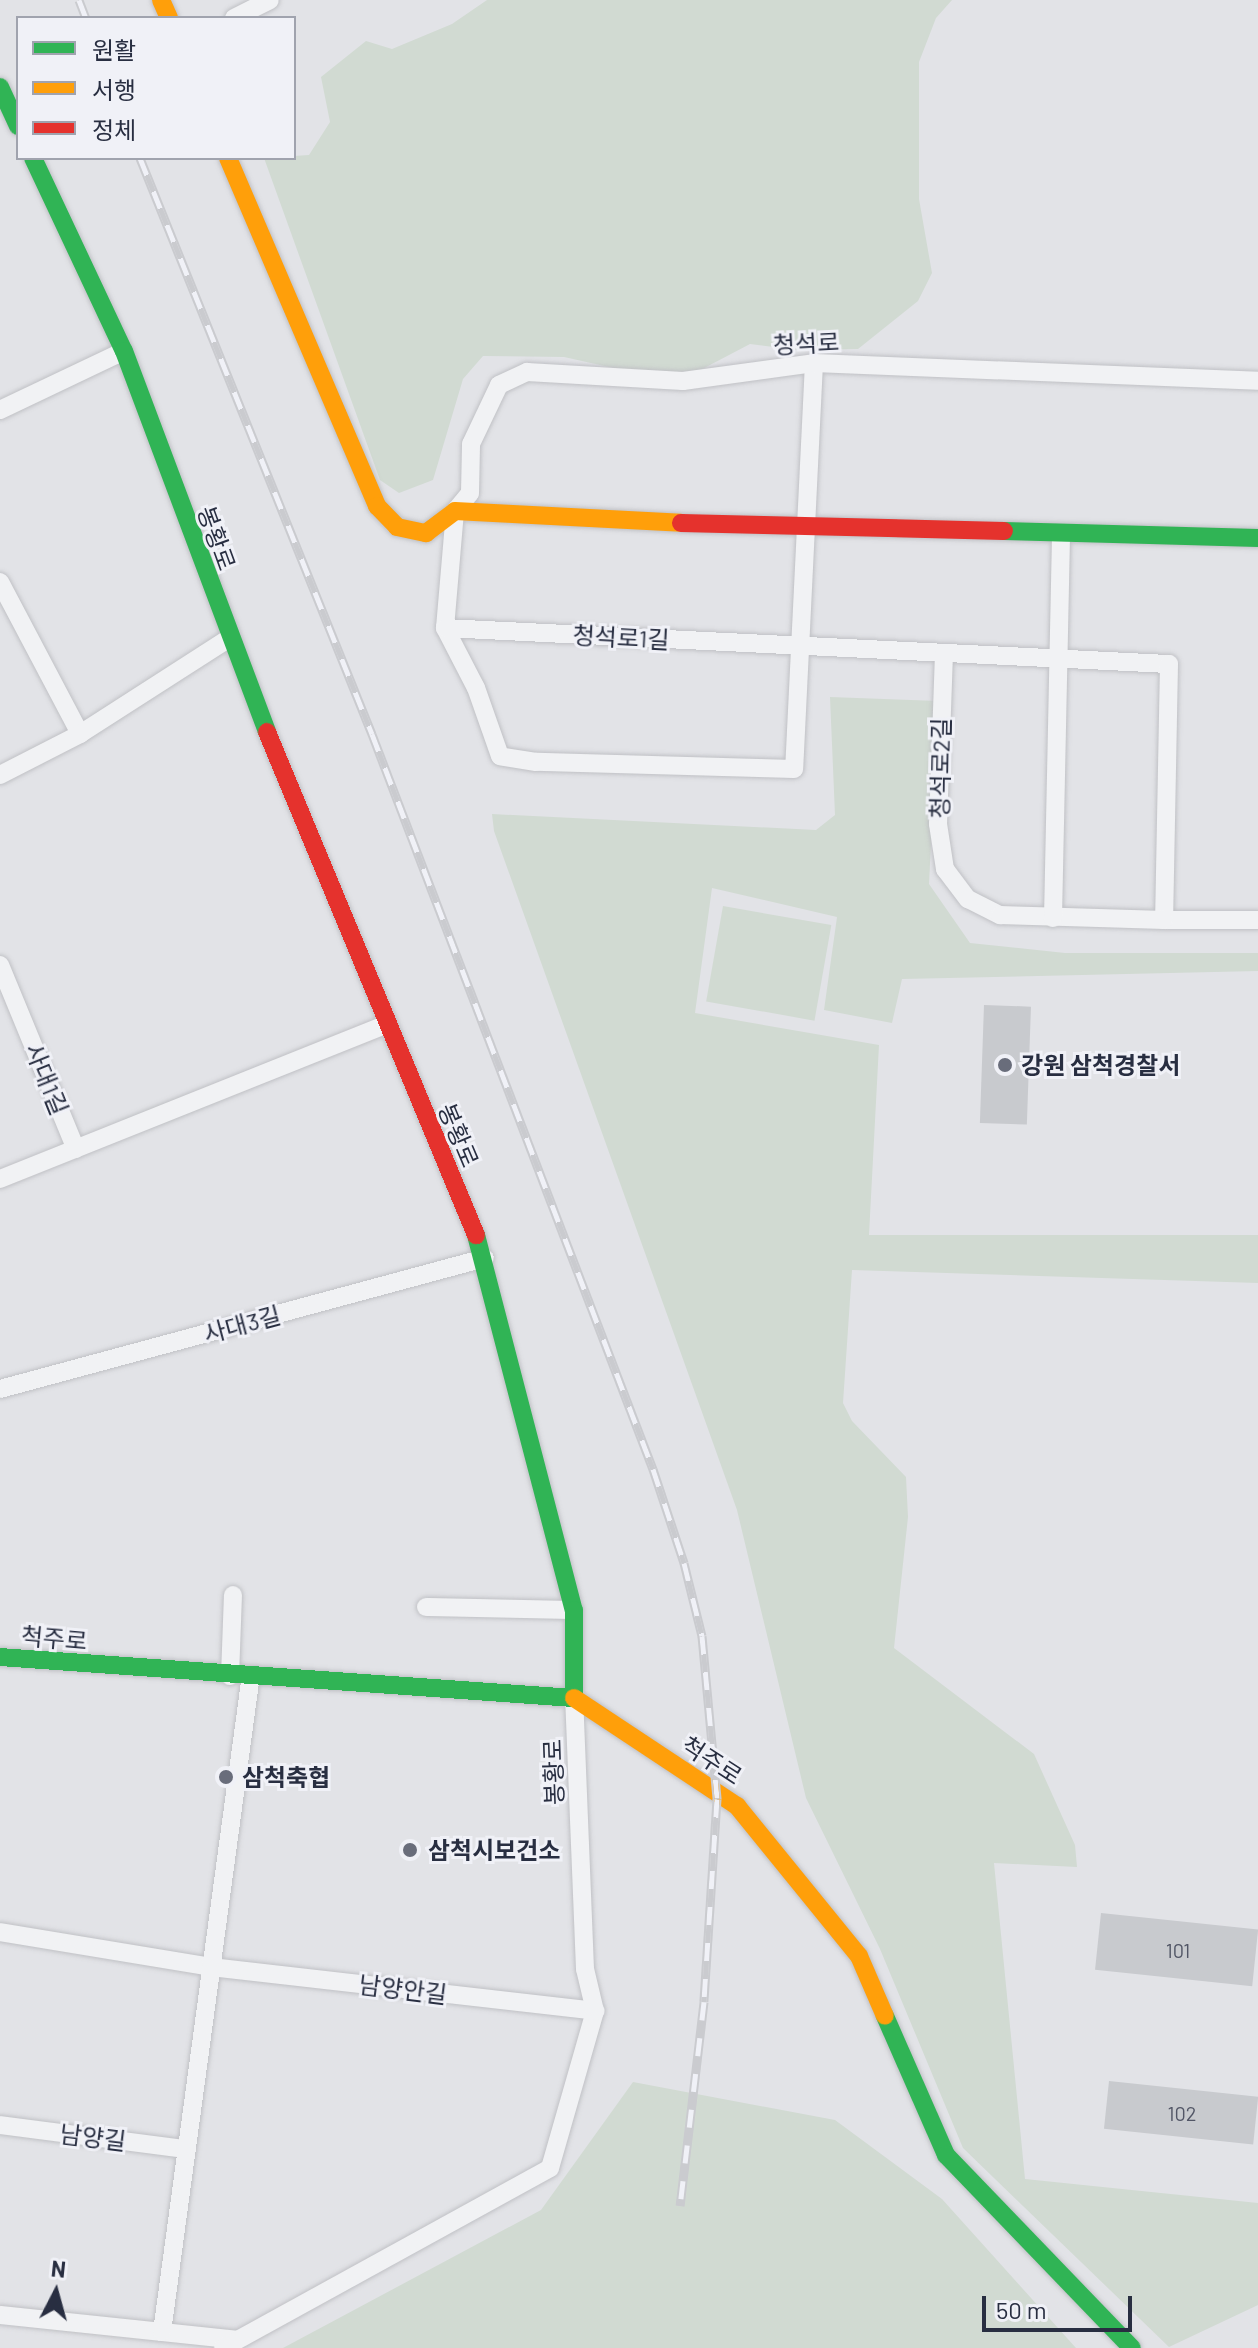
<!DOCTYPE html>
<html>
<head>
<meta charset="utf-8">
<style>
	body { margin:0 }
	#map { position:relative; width:1258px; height:2348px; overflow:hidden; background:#e2e3e7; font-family:Barlow,"Noto Sans KR",sans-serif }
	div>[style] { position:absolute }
	.green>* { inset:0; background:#d1dad2; transform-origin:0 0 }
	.building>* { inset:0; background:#c8cace; transform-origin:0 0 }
	.roads { filter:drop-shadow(0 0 2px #c0c1c5) drop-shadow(0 0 2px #c0c1c5) }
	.street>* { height:18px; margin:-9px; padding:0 9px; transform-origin:9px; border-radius:9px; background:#f1f2f4 }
	.fast>* { height:18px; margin:-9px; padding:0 9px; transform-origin:9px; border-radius:9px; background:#30b455 }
	.slow>* { height:18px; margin:-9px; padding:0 9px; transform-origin:9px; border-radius:9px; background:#ff9f0a }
	.jam>* { height:18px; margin:-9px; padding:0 9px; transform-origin:9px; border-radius:9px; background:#e5322d }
	.rail>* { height:9px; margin-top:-4.5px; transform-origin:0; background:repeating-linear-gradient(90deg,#f0f1f7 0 18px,#cacbcf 0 36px); box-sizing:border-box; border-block:2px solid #cacbcf }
	.dots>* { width:22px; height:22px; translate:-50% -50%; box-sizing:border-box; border:4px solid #f0f1f7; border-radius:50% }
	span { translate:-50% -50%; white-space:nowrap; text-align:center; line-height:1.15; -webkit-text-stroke:6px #f0f1f7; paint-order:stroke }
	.number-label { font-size:20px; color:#525666 }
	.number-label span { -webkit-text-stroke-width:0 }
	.street-label { font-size:24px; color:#282e41 }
	.poi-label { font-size:24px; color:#282e41; font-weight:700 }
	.left { translate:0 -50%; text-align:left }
	.legend { position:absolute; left:16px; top:16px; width:280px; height:144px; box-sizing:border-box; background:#f0f1f7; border:2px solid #a0a3ae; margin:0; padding:10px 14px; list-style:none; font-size:24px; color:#282e41 }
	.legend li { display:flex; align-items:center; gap:16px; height:40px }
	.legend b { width:40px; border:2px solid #a0a3ae }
	.north { position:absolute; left:16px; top:2252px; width:80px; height:80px; -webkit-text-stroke:6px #f0f1f7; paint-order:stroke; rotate:6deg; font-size:22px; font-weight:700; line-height:32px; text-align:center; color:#282e41 }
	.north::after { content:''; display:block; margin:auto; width:28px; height:36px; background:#282e41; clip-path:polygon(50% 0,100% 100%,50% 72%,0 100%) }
	.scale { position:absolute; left:982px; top:2296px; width:150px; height:36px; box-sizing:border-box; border:4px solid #282e41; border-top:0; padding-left:10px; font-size:24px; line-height:28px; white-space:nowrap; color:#282e41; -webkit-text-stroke:6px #f0f1f7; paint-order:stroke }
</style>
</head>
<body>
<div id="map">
	<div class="green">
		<div style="clip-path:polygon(487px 0,952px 0,936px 18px,919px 62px,919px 199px,932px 273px,918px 301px,858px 349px,796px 350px,750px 344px,689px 376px,627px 371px,564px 357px,483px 356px,463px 379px,433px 480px,399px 493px,380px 480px,264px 158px,309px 155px,330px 122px,321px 77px,366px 41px,392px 49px,452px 24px)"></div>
		<div style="clip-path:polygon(830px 697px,938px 701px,929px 884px,970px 943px,1065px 953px,1258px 953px,1258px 971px,902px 979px,892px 1023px,824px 1010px,837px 917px,712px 888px,695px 1013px,879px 1045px,869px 1235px,1258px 1235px,1258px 1283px,852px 1270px,843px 1403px,852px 1421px,906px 1477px,908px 1517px,894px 1648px,1034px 1754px,1075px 1845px,1077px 1867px,994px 1863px,1025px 2179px,1258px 2203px,1258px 2305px,1169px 2347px,963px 2148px,880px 1949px,806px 1798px,737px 1510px,494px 831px,492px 814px,816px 830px,835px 815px)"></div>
		<div style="left:723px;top:906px;width:110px;height:97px;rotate:10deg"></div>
		<div style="clip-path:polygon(633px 2082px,835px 2120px,942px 2199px,1076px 2348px,283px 2348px,541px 2210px)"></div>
	</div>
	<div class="building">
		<div style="left:984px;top:1005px;width:47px;height:118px;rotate:2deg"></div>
		<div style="left:1101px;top:1913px;width:158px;height:57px;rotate:6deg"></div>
		<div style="left:1109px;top:2081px;width:150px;height:48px;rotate:6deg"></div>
	</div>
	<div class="roads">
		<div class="street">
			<div style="left:234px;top:18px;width:40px;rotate:-26.6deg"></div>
			<div style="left:814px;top:363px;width:406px;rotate:92.8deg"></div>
			<div style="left:794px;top:769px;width:258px;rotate:-178.4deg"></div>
			<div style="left:536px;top:762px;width:36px;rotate:-171deg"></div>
			<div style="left:500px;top:756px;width:72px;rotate:-109.4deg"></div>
			<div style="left:476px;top:688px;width:68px;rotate:-117.3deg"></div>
			<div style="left:445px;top:628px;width:117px;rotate:-85.1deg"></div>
			<div style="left:455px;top:511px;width:23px;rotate:-50deg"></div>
			<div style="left:470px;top:493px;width:49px;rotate:-88.8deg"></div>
			<div style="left:471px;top:444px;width:65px;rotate:-64.6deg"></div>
			<div style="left:499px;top:385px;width:31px;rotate:-25deg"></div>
			<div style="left:527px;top:372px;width:156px;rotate:3.3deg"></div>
			<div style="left:683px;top:381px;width:132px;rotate:-7.8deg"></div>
			<div style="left:814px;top:363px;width:444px;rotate:2.3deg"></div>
			<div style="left:0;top:410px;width:137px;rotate:-25.4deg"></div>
			<div style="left:0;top:582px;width:172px;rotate:62.2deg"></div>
			<div style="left:445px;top:628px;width:725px;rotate:2.85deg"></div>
			<div style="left:1169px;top:664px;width:256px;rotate:91.1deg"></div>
			<div style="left:1164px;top:920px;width:94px"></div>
			<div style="left:944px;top:653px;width:171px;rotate:92deg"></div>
			<div style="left:938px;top:824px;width:46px;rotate:81.2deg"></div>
			<div style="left:945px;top:869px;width:38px;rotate:53deg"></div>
			<div style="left:968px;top:899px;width:36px;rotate:27deg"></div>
			<div style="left:1000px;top:915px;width:164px;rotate:1.7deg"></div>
			<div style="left:0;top:775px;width:90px;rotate:-27.1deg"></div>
			<div style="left:80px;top:734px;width:176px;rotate:-32.7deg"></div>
			<div style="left:1053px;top:918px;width:383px;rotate:-88.8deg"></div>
			<div style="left:0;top:965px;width:199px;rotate:67.6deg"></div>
			<div style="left:0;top:1179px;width:417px;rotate:-21.8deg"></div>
			<div style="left:0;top:1389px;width:502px;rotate:-15.12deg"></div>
			<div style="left:426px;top:1607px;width:148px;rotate:1.2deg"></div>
			<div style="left:230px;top:1676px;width:81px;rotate:-87.9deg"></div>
			<div style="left:0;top:1932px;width:214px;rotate:9.4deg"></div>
			<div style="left:211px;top:1967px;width:387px;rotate:6.5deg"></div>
			<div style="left:0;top:2125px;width:188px;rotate:7.4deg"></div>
			<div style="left:0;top:2315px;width:238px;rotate:6deg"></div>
			<div style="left:162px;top:2332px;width:663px;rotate:-82.29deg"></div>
			<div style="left:223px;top:2348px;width:373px;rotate:-28.8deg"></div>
			<div style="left:550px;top:2168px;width:163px;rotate:-74deg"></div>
			<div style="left:595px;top:2011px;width:43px;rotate:-103.4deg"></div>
			<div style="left:585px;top:1969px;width:271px;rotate:-92.3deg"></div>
		</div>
		<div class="fast">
			<div style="left:0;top:87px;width:43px;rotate:65.2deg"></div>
			<div style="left:33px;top:158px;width:213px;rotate:64.8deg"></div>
			<div style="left:124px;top:351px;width:407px;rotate:69.4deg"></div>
			<div style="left:1004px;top:531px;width:254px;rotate:1.6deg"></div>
			<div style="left:476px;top:1235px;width:388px;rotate:75.4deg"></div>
			<div style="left:574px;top:1610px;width:88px;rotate:90deg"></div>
			<div style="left:0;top:1657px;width:575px;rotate:4.09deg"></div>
			<div style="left:885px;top:2016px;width:152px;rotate:66.3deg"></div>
			<div style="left:946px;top:2155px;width:268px;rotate:46.1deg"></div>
		</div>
		<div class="slow">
			<div style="left:161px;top:0;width:20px;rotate:66deg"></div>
			<div style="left:228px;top:158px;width:379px;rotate:66.8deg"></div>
			<div style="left:377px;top:506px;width:29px;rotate:46deg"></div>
			<div style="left:397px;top:527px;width:30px;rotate:12deg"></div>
			<div style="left:426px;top:533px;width:36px;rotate:-37deg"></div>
			<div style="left:455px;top:511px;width:226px;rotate:3deg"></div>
			<div style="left:574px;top:1698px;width:196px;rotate:33.5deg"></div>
			<div style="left:737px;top:1806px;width:193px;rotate:50.9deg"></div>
			<div style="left:859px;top:1956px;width:65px;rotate:66.6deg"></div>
		</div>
		<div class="jam">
			<div style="left:681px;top:523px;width:323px;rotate:1.4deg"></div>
			<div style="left:267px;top:732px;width:545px;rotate:67.44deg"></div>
		</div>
	</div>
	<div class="rail">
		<div style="left:79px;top:0;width:19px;rotate:69deg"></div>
		<div style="left:140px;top:158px;width:621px;rotate:68.06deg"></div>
		<div style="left:372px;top:734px;width:787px;rotate:69.08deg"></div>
		<div style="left:653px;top:1469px;width:99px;rotate:71.7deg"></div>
		<div style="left:684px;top:1563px;width:75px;rotate:76.1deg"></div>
		<div style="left:702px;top:1636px;width:164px;rotate:84.7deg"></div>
		<div style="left:717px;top:1799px;width:203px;rotate:93.7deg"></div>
		<div style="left:704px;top:2002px;width:205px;rotate:96.7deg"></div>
	</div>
	<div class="dots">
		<div style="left:1005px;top:1065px;background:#696d7b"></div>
		<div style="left:226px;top:1777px;background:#696d7b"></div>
		<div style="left:410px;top:1850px;background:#696d7b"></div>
	</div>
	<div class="number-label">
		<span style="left:1178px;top:1950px">101</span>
		<span style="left:1182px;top:2113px">102</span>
	</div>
	<div class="street-label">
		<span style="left:806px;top:343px;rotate:-3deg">청석로</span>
		<span style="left:217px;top:538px;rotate:70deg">봉황로</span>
		<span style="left:621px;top:637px;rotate:3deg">청석로1길</span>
		<span style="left:940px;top:768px;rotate:-89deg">청석로2길</span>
		<span style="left:47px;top:1079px;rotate:68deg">사대1길</span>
		<span style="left:459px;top:1135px;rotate:67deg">봉황로</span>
		<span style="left:242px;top:1324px;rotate:-15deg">사대3길</span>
		<span style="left:54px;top:1638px;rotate:5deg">척주로</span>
		<span style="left:712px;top:1760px;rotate:33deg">척주로</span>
		<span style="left:553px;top:1772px;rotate:-92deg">봉황로</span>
		<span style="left:403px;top:1989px;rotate:7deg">남양안길</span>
		<span style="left:93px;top:2137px;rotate:7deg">남양길</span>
	</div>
	<div class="poi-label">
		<span class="left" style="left:1021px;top:1065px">강원 삼척경찰서</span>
		<span class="left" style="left:242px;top:1777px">삼척축협</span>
		<span class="left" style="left:428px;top:1850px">삼척시보건소</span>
	</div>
	<ul class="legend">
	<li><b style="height:10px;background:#30b455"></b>원활</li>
	<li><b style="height:10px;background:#ff9f0a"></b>서행</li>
	<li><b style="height:10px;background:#e5322d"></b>정체</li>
	</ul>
	<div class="north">N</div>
	<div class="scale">50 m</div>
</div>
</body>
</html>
